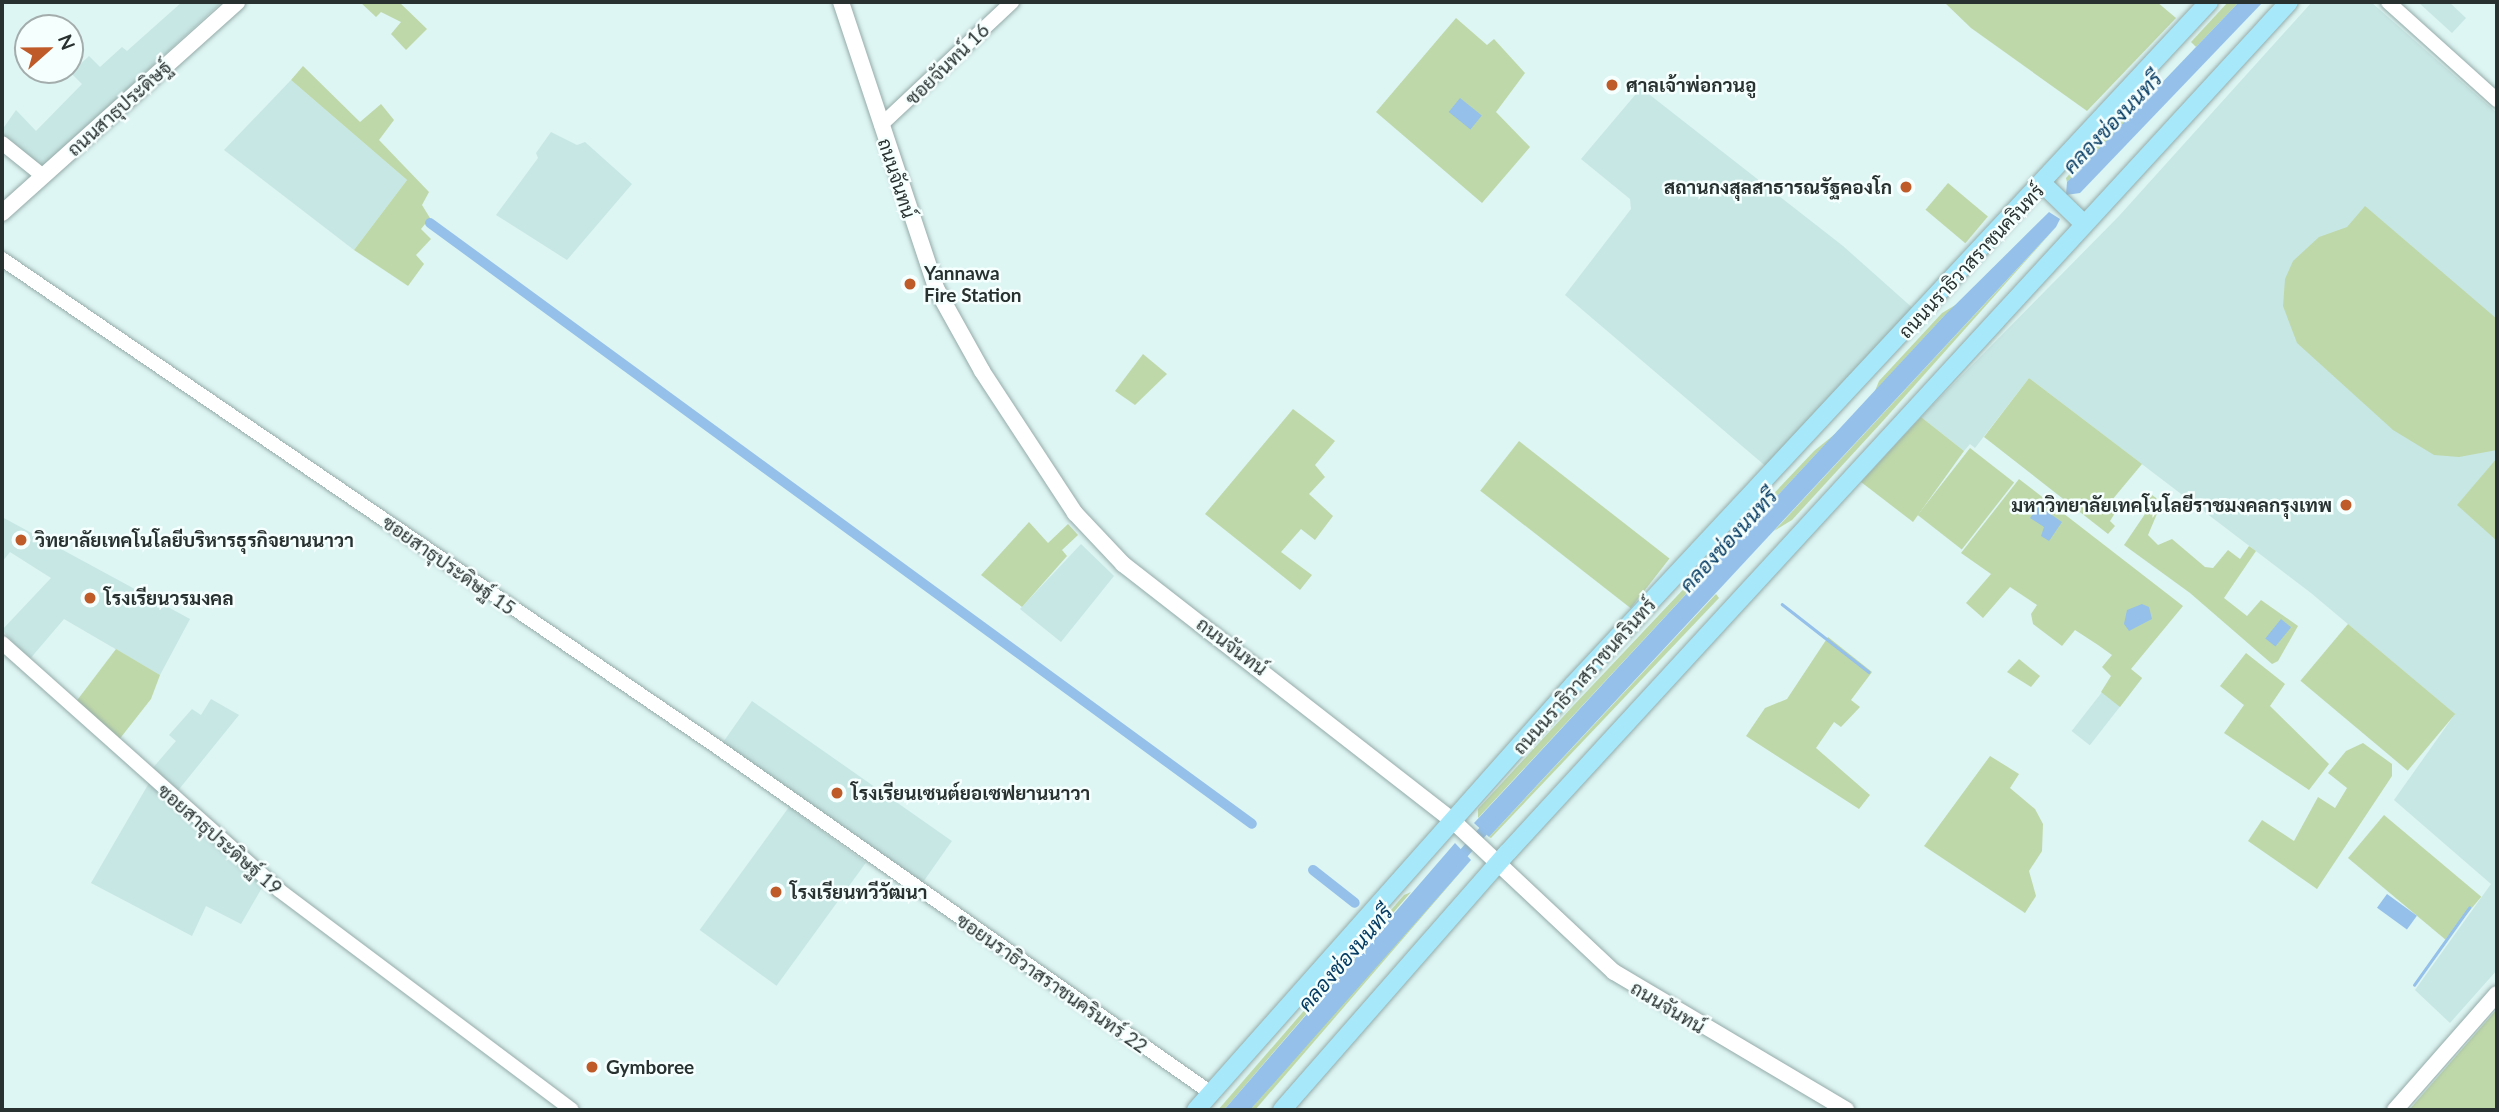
<!DOCTYPE html>
<html>
<head>
<meta charset="utf-8">
<style>
	body { margin:0 }
	#map { position:relative; width:2499px; height:1112px; overflow:hidden; background:#ddf5f3; font-family:Lato,Sarabun,sans-serif }
	div>[style] { position:absolute }
	.built>* { inset:0; background:#c7e7e4; transform-origin:0 0 }
	.green>* { inset:0; background:#bfd8a9; transform-origin:0 0 }
	.water>* { inset:0; background:#94c0ea; transform-origin:0 0 }
	.stream>* { height:2.5px; margin:-1.25px; padding:0 1.25px; transform-origin:1.25px; border-radius:1.25px; background:#94c0ea }
	.canal>* { height:10px; margin:-5px; padding:0 5px; transform-origin:5px; border-radius:5px; background:#94c0ea }
	.roads { filter:drop-shadow(0 0 2px #95aba9) drop-shadow(0 0 2px #95aba9) }
	.tertiary>* { height:14px; margin:-7px; padding:0 7px; transform-origin:7px; border-radius:7px; background:#fff }
	.secondary>* { height:16px; margin:-8px; padding:0 8px; transform-origin:8px; border-radius:8px; background:#fff }
	.primary>* { height:18px; margin:-9px; padding:0 9px; transform-origin:9px; border-radius:9px; background:#a7e9fa }
	.dots>* { width:19px; height:19px; translate:-50% -50%; box-sizing:border-box; border:4px solid #f5fffe; border-radius:50% }
	span { translate:-50% -50%; white-space:nowrap; text-align:center; line-height:1.15; -webkit-text-stroke:5px #f5fffe; paint-order:stroke }
	.street-label { font-size:19px; color:#283130 }
	.poi-label { font-size:19px; color:#283130; font-weight:700 }
	.left { translate:0 -50%; text-align:left }
	.right { translate:-100% -50%; text-align:right }
	.water-label { font-size:21px; color:#063b62; font-style:italic }
	.frame { position:absolute; inset:0; border:4px solid #283130; pointer-events:none }
	.north { position:absolute; left:14px; top:14px; width:70px; height:70px; box-sizing:border-box; background:#f5fffe; border:2px solid #a3adac; border-radius:50%; rotate:69deg; font-size:19px; font-weight:700; line-height:28px; text-align:center; color:#283130 }
	.north::after { content:''; display:block; margin:auto; width:24px; height:32px; background:#bf5a29; clip-path:polygon(50% 0,100% 100%,50% 72%,0 100%) }
</style>
</head>
<body>
<div id="map">
	<div class="built">
		<div style="clip-path:polygon(182px 2px,222px 2px,43px 166px,39px 168px,2px 141px,2px 130px,16px 110px,36px 131px,82px 84px,71px 73px,89px 56px,100px 67px,122px 47px,127px 51px)"></div>
		<div style="clip-path:polygon(2312px 2px,2371px 2px,2497px 113px,2497px 970px,2450px 1023px,2415px 990px,2491px 884px,2394px 800px,2455px 714px,2311px 593px,2029px 378px,1975px 448px,1970px 444px,1964px 451px,1921px 417px,2119px 216px)"></div>
		<div style="clip-path:polygon(2418px 2px,2449px 2px,2466px 18px,2452px 33px)"></div>
		<div style="clip-path:polygon(291px 80px,407px 180px,354px 250px,224px 150px)"></div>
		<div style="clip-path:polygon(1641px 88px,1843px 246px,1916px 311px,1769px 469px,1565px 295px,1631px 209px,1630px 199px,1581px 159px)"></div>
		<div style="clip-path:polygon(551px 132px,577px 145px,585px 142px,632px 184px,567px 260px,496px 215px,538px 158px,536px 153px)"></div>
		<div style="clip-path:polygon(2px 517px,190px 619px,160px 675px,64px 619px,29px 660px,2px 630px,51px 578px,10px 552px,2px 562px)"></div>
		<div style="clip-path:polygon(1081px 544px,1114px 576px,1061px 642px,1020px 609px)"></div>
		<div style="left:2124px;top:664px;width:23px;height:85px;rotate:38deg"></div>
		<div style="clip-path:polygon(211px 699px,239px 715px,176px 793px,151px 770px,176px 741px,169px 735px,192px 709px,201px 715px)"></div>
		<div style="left:752px;top:701px;width:244px;height:55px;rotate:35deg"></div>
		<div style="clip-path:polygon(149px 783px,263px 886px,241px 924px,206px 906px,192px 936px,91px 883px)"></div>
		<div style="left:789px;top:807px;width:95px;height:152px;rotate:36deg"></div>
	</div>
	<div class="green">
		<div style="clip-path:polygon(360px 2px,399px 2px,427px 29px,406px 50px,391px 34px,401px 22px,381px 12px,376px 17px)"></div>
		<div style="clip-path:polygon(1944px 2px,2157px 2px,2176px 18px,2087px 111px,1971px 28px)"></div>
		<div style="clip-path:polygon(2228px 2px,2239px 2px,2196px 47px,2191px 42px)"></div>
		<div style="clip-path:polygon(1456px 18px,1487px 45px,1494px 39px,1525px 73px,1496px 112px,1530px 147px,1482px 203px,1376px 112px)"></div>
		<div style="clip-path:polygon(303px 66px,360px 122px,381px 104px,394px 120px,379px 140px,429px 192px,422px 205px,430px 218px,421px 229px,431px 239px,416px 255px,424px 264px,408px 286px,354px 250px,407px 180px,291px 80px)"></div>
		<div style="clip-path:polygon(2120px 118px,2125px 122px,2067px 182px,2066px 178px)"></div>
		<div style="left:1948px;top:183px;width:52px;height:35px;rotate:40deg"></div>
		<div style="clip-path:polygon(2365px 206px,2497px 319px,2497px 450px,2459px 457px,2434px 455px,2393px 430px,2297px 343px,2283px 306px,2285px 279px,2293px 261px,2319px 237px,2347px 227px)"></div>
		<div style="clip-path:polygon(2056px 227px,1882px 422px,1792px 520px,1774px 531px)"></div>
		<div style="clip-path:polygon(1962px 301px,1943px 317px,1875px 391px,1879px 381px,1942px 313px)"></div>
		<div style="clip-path:polygon(1143px 354px,1167px 374px,1135px 405px,1115px 391px)"></div>
		<div style="clip-path:polygon(2029px 378px,2142px 464px,2107px 506px,2115px 513px,2110px 521px,2115px 526px,2108px 534px,1984px 437px)"></div>
		<div style="clip-path:polygon(1293px 409px,1335px 441px,1315px 465px,1325px 477px,1309px 494px,1333px 516px,1315px 540px,1301px 529px,1281px 552px,1312px 575px,1300px 590px,1205px 514px)"></div>
		<div style="clip-path:polygon(1921px 417px,1964px 451px,1913px 522px,1861px 482px)"></div>
		<div style="clip-path:polygon(1846px 425px,1817px 453px,1478px 818px,1478px 809px,1573px 706px,1814px 451px)"></div>
		<div style="left:1519px;top:441px;width:191px;height:63px;rotate:38deg"></div>
		<div style="left:1970px;top:448px;width:56px;height:85px;rotate:38deg"></div>
		<div style="clip-path:polygon(2497px 458px,2497px 541px,2457px 505px)"></div>
		<div style="clip-path:polygon(2019px 479px,2183px 606px,2131px 669px,2142px 678px,2120px 707px,2101px 692px,2111px 676px,2102px 667px,2112px 655px,2098px 645px,2075px 630px,2062px 646px,2033px 624px,2031px 614px,2037px 605px,2010px 587px,1983px 618px,1966px 603px,1991px 574px,1961px 553px)"></div>
		<div style="clip-path:polygon(2149px 493px,2162px 502px,2148px 535px,2158px 545px,2172px 539px,2205px 567px,2213px 568px,2228px 550px,2240px 559px,2249px 546px,2256px 551px,2224px 598px,2247px 616px,2261px 600px,2298px 626px,2278px 661px,2272px 664px,2190px 593px,2124px 545px,2145px 514px,2138px 508px)"></div>
		<div style="clip-path:polygon(1029px 522px,1048px 543px,1068px 524px,1078px 535px,1062px 550px,1067px 556px,1022px 607px,981px 575px)"></div>
		<div style="clip-path:polygon(1716px 594px,1719px 598px,1491px 838px,1489px 837px)"></div>
		<div style="left:2348px;top:624px;width:140px;height:74px;rotate:40deg"></div>
		<div style="clip-path:polygon(1828px 637px,1872px 672px,1851px 700px,1860px 707px,1841px 727px,1834px 722px,1816px 748px,1870px 795px,1859px 809px,1746px 736px,1765px 708px,1787px 699px)"></div>
		<div style="clip-path:polygon(116px 649px,160px 675px,151px 699px,118px 741px,75px 703px)"></div>
		<div style="clip-path:polygon(2246px 653px,2285px 684px,2270px 706px,2329px 764px,2309px 790px,2224px 733px,2244px 705px,2220px 686px)"></div>
		<div style="clip-path:polygon(2019px 659px,2040px 676px,2031px 687px,2007px 672px)"></div>
		<div style="clip-path:polygon(2363px 743px,2392px 764px,2392px 776px,2317px 889px,2248px 841px,2262px 820px,2294px 841px,2318px 797px,2335px 808px,2347px 788px,2328px 773px,2346px 751px)"></div>
		<div style="clip-path:polygon(1990px 756px,2019px 774px,2010px 788px,2035px 809px,2043px 824px,2042px 851px,2029px 871px,2036px 896px,2025px 913px,1924px 846px)"></div>
		<div style="left:2384px;top:815px;width:127px;height:56px;rotate:40deg"></div>
		<div style="clip-path:polygon(1471px 860px,1255px 1110px,1250px 1110px,1292px 1060px)"></div>
		<div style="clip-path:polygon(1411px 892px,1224px 1110px,1218px 1110px,1404px 895px)"></div>
		<div style="clip-path:polygon(2497px 1009px,2497px 1110px,2409px 1110px)"></div>
	</div>
	<div class="water">
		<div style="clip-path:polygon(2239px 2px,2263px 2px,2080px 193px,2066px 195px,2067px 182px)"></div>
		<div style="left:1460px;top:98px;width:28px;height:18px;rotate:39deg"></div>
		<div style="clip-path:polygon(2049px 212px,2060px 219px,2056px 227px,1489px 837px,1474px 823px,1943px 317px)"></div>
		<div style="clip-path:polygon(2039px 506px,2062px 522px,2049px 541px,2041px 536px,2044px 527px,2030px 518px)"></div>
		<div style="clip-path:polygon(2142px 604px,2149px 607px,2152px 619px,2129px 631px,2124px 624px,2127px 610px)"></div>
		<div style="left:2281px;top:619px;width:13px;height:25px;rotate:39deg"></div>
		<div style="clip-path:polygon(1455px 843px,1471px 860px,1250px 1110px,1224px 1110px)"></div>
		<div style="left:2387px;top:894px;width:37px;height:17px;rotate:36deg"></div>
	</div>
	<div class="stream">
		<div style="left:1782px;top:604px;width:110px;rotate:38deg"></div>
		<div style="left:2414px;top:985px;width:95px;rotate:-54.5deg"></div>
	</div>
	<div class="canal">
		<div style="left:430px;top:223px;width:1018px;rotate:36.17deg"></div>
		<div style="left:1456px;top:862px;width:55px;rotate:-48.7deg"></div>
		<div style="left:1313px;top:870px;width:53px;rotate:38.2deg"></div>
	</div>
	<div class="roads">
		<div class="tertiary">
			<div style="left:2388px;top:2px;width:147px;rotate:42deg"></div>
			<div style="left:881px;top:125px;width:180px;rotate:-43.2deg"></div>
			<div style="left:2px;top:143px;width:53px;rotate:38.8deg"></div>
			<div style="left:2px;top:259px;width:861px;rotate:34.3deg"></div>
			<div style="left:713px;top:744px;width:608px;rotate:35.02deg"></div>
			<div style="left:2px;top:643px;width:371px;rotate:41.7deg"></div>
			<div style="left:279px;top:890px;width:366px;rotate:36.9deg"></div>
		</div>
		<div class="secondary">
			<div style="left:841px;top:2px;width:304px;rotate:71.6deg"></div>
			<div style="left:937px;top:290px;width:93px;rotate:60.9deg"></div>
			<div style="left:982px;top:371px;width:170px;rotate:56.8deg"></div>
			<div style="left:1075px;top:513px;width:70px;rotate:46.7deg"></div>
			<div style="left:1123px;top:564px;width:417px;rotate:37.9deg"></div>
			<div style="left:1452px;top:820px;width:222px;rotate:43.2deg"></div>
			<div style="left:1614px;top:972px;width:270px;rotate:30.7deg"></div>
			<div style="left:2px;top:213px;width:316px;rotate:-41.9deg"></div>
			<div style="left:2395px;top:1110px;width:154px;rotate:-48.7deg"></div>
		</div>
		<div class="primary">
			<div style="left:2043px;top:184px;width:57px;rotate:44.3deg"></div>
			<div style="left:1196px;top:1110px;width:568px;rotate:-48.43deg"></div>
			<div style="left:1573px;top:685px;width:933px;rotate:-47.04deg"></div>
			<div style="left:1282px;top:1110px;width:343px;rotate:-48.8deg"></div>
			<div style="left:1508px;top:852px;width:1154px;rotate:-47.42deg"></div>
		</div>
	</div>
	<div class="dots">
		<div style="left:1612px;top:85px;background:#bf5a29"></div>
		<div style="left:1906px;top:187px;background:#bf5a29"></div>
		<div style="left:910px;top:284px;background:#bf5a29"></div>
		<div style="left:2346px;top:505px;background:#bf5a29"></div>
		<div style="left:21px;top:540px;background:#bf5a29"></div>
		<div style="left:90px;top:598px;background:#bf5a29"></div>
		<div style="left:837px;top:793px;background:#bf5a29"></div>
		<div style="left:776px;top:892px;background:#bf5a29"></div>
		<div style="left:592px;top:1067px;background:#bf5a29"></div>
	</div>
	<div class="street-label">
		<span style="left:947px;top:64px;rotate:-44deg">ซอยจันทน์ 16</span>
		<span style="left:119px;top:108px;rotate:-42deg">ถนนสาธุประดิษฐ์</span>
		<span style="left:897px;top:178px;rotate:72deg">ถนนจันทน์</span>
		<span style="left:1971px;top:261px;rotate:-47deg">ถนนนราธิวาสราชนครินทร์</span>
		<span style="left:449px;top:565px;rotate:35deg">ซอยสาธุประดิษฐ์ 15</span>
		<span style="left:1232px;top:646px;rotate:37deg">ถนนจันทน์</span>
		<span style="left:1584px;top:676px;rotate:-48deg">ถนนนราธิวาสราชนครินทร์</span>
		<span style="left:220px;top:839px;rotate:41deg">ซอยสาธุประดิษฐ์ 19</span>
		<span style="left:1052px;top:983px;rotate:35deg">ซอยนราธิวาสราชนครินทร์ 22</span>
		<span style="left:1668px;top:1007px;rotate:31deg">ถนนจันทน์</span>
	</div>
	<div class="poi-label">
		<span class="left" style="left:1626px;top:85px">ศาลเจ้าพ่อกวนอู</span>
		<span class="right" style="left:1892px;top:187px">สถานกงสุลสาธารณรัฐคองโก</span>
		<span class="left" style="left:924px;top:284px">Yannawa<br>Fire Station</span>
		<span class="right" style="left:2332px;top:505px">มหาวิทยาลัยเทคโนโลยีราชมงคลกรุงเทพ</span>
		<span class="left" style="left:35px;top:540px">วิทยาลัยเทคโนโลยีบริหารธุรกิจยานนาวา</span>
		<span class="left" style="left:104px;top:598px">โรงเรียนวรมงคล</span>
		<span class="left" style="left:851px;top:793px">โรงเรียนเซนต์ยอเซฟยานนาวา</span>
		<span class="left" style="left:790px;top:892px">โรงเรียนทวีวัฒนา</span>
		<span class="left" style="left:606px;top:1067px">Gymboree</span>
	</div>
	<div class="water-label">
		<span style="left:2112px;top:122px;rotate:-46deg">คลองช่องนนทรี</span>
		<span style="left:1728px;top:540px;rotate:-47deg">คลองช่องนนทรี</span>
		<span style="left:1345px;top:958px;rotate:-49deg">คลองช่องนนทรี</span>
	</div>
	<div class="frame"></div>
	<div class="north">N</div>
</div>
</body>
</html>
